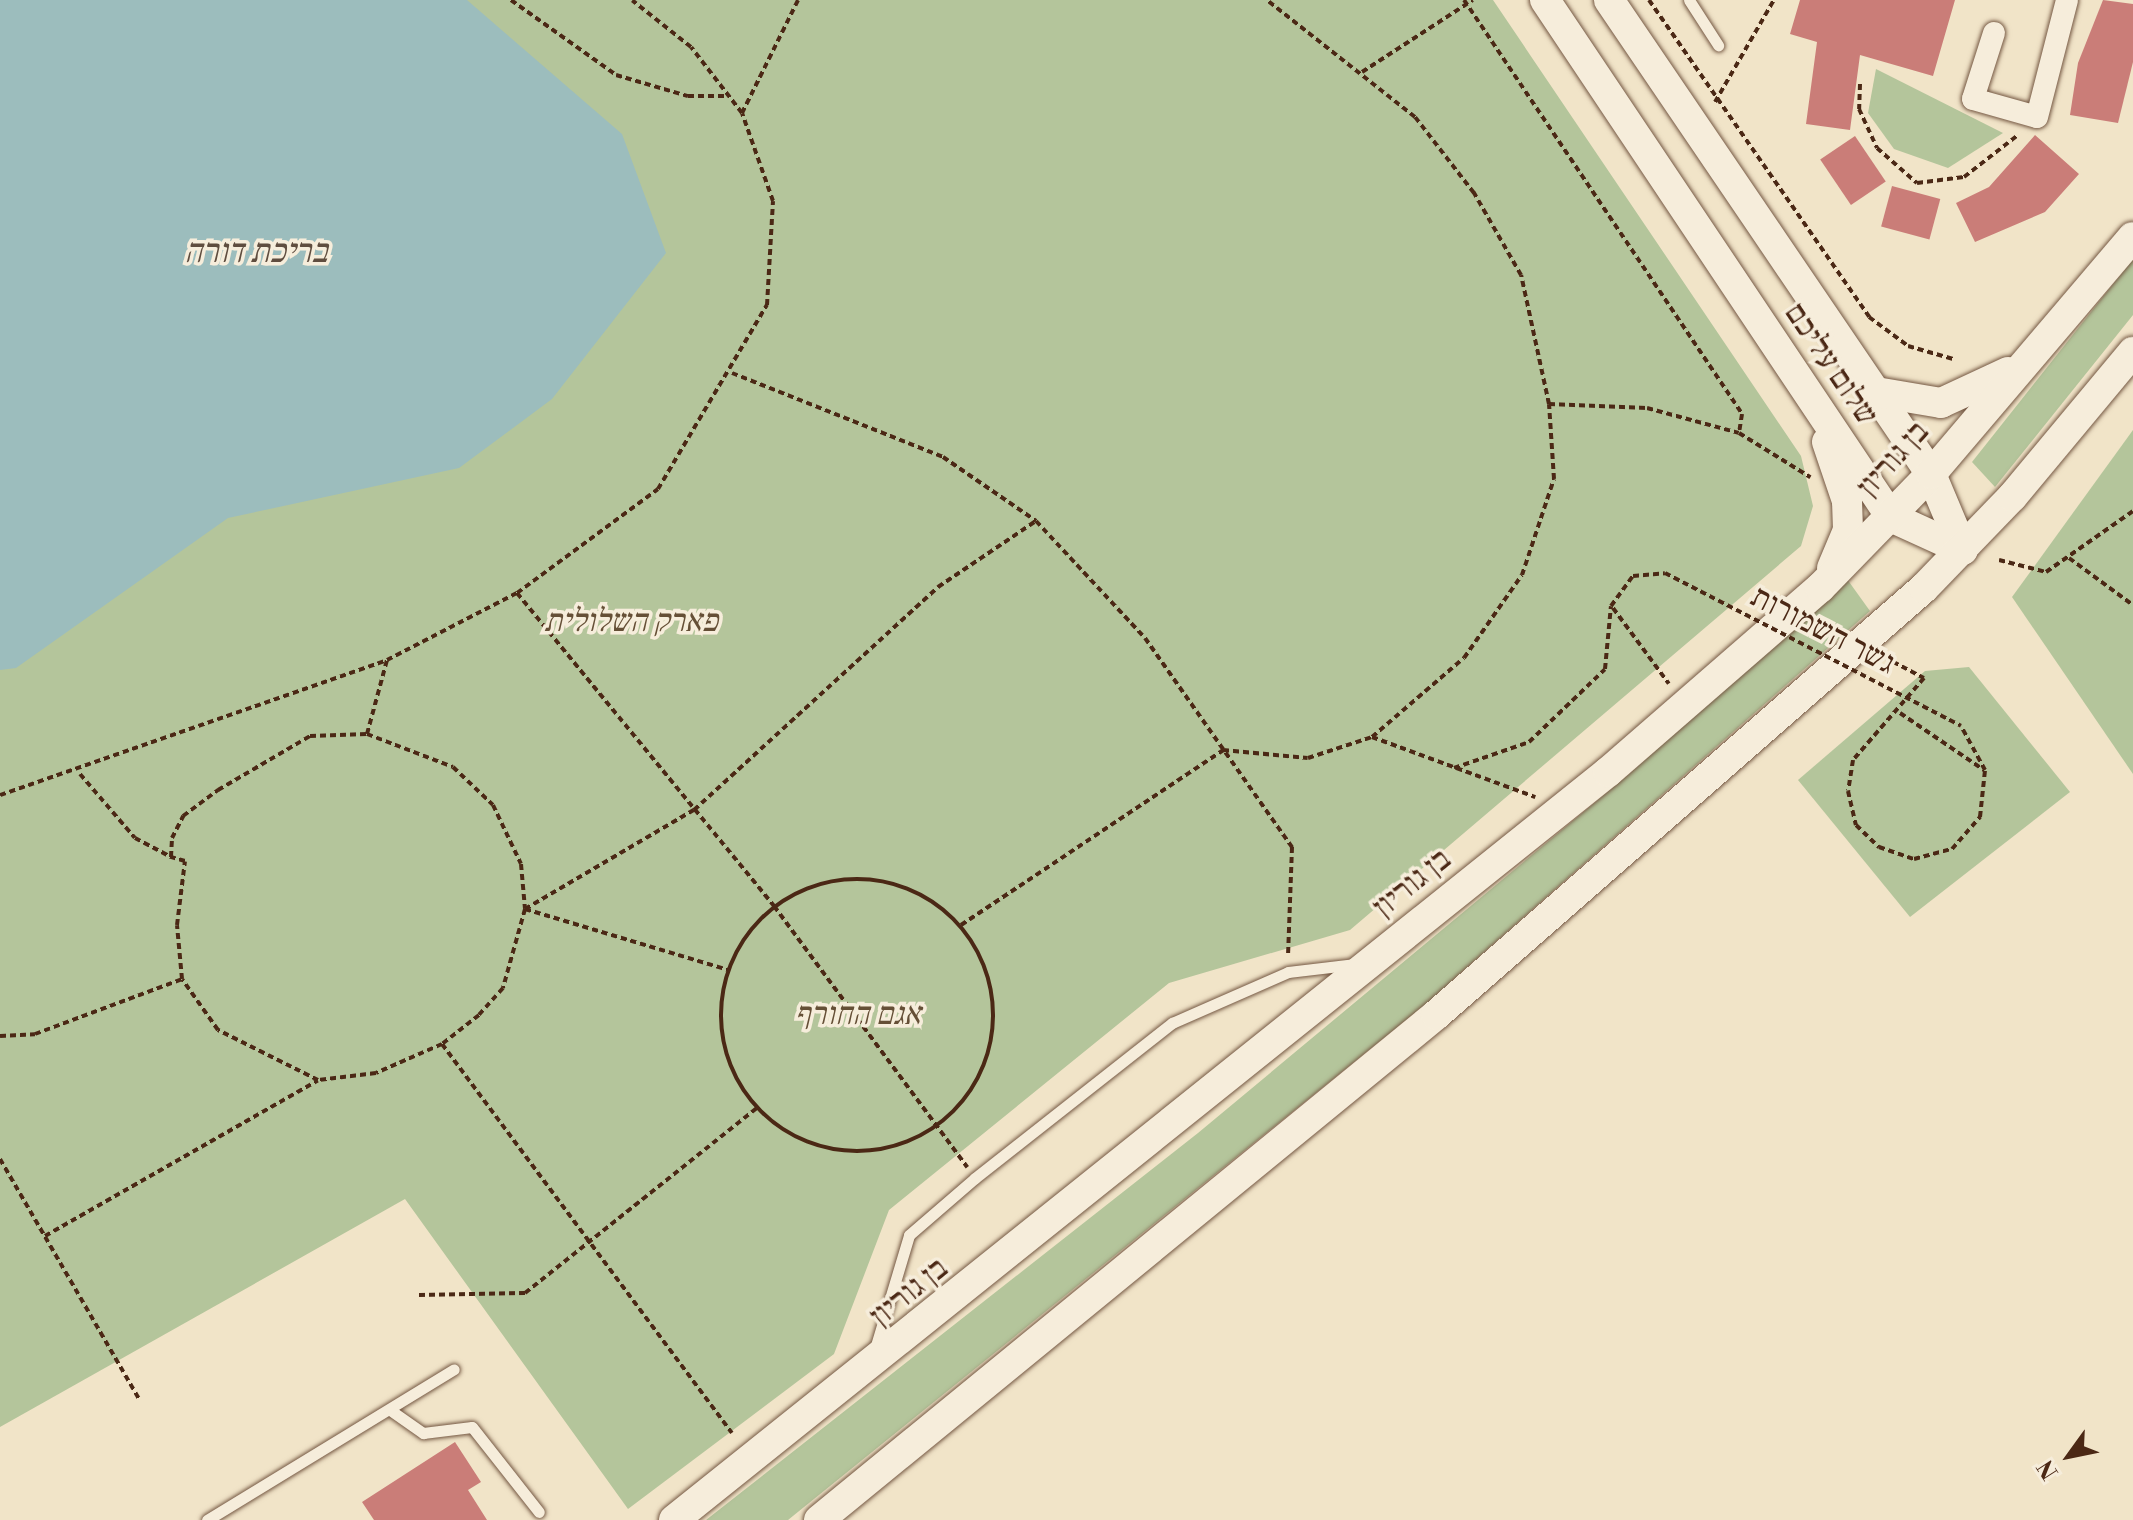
<!DOCTYPE html>
<html>
<head>
<meta charset="utf-8">
<style>
	body { margin:0 }
	#map { position:relative; width:2133px; height:1520px; overflow:hidden; background:#f1e4c8; font-family:"Libre Bodoni","Frank Ruhl Libre",serif }
	div>[style] { position:absolute }
	.green>* { inset:0; background:#b4c59b }
	.water>* { inset:0; background:#9cbdbd }
	.building>* { inset:0; background:#ca7d78; transform-origin:0 0 }
	.path>* { height:4px; margin-top:-2px; transform-origin:0; background:repeating-linear-gradient(90deg,#4b2815 0 6px,transparent 0 10px) }
	.path>.ring { margin:-2px; padding:0; box-sizing:content-box; background:none; border:4px solid #4b2815; border-radius:50% }
	.roads { filter:drop-shadow(0 0 2px #745742) drop-shadow(0 0 2px #745742) }
	.lane>* { height:11px; margin:-5.5px; padding:0 5.5px; transform-origin:5.5px; border-radius:5.5px; background:#f6eddb }
	.street>* { height:22px; margin:-11px; padding:0 11px; transform-origin:11px; border-radius:11px; background:#f6eddb }
	.secondary>* { height:30px; margin:-15px; padding:0 15px; transform-origin:15px; border-radius:15px; background:#f6eddb }
	.path-bridge>* { height:4px; margin-top:-2px; transform-origin:0; background:repeating-linear-gradient(90deg,#4b2815 0 6px,transparent 0 10px) }
	span { translate:-50% -50%; white-space:nowrap; text-align:center; line-height:1.15; -webkit-text-stroke:7px #f6eddb; paint-order:stroke }
	.street-label { font-size:32px; color:#4b2815 }
	.park-label { font-size:32px; color:#654f36; font-style:italic }
	.water-label { font-size:34px; color:#5f4d3f; font-style:italic }
	.north { position:absolute; left:2029px; top:1416px; width:80px; height:80px; -webkit-text-stroke:6px #f6eddb; paint-order:stroke; rotate:237deg; font-size:22px; font-weight:700; line-height:32px; text-align:center; color:#4b2815 }
	.north::after { content:''; display:block; margin:auto; width:28px; height:36px; background:#4b2815; clip-path:polygon(50% 0,100% 100%,50% 72%,0 100%) }
</style>
</head>
<body>
<div id="map">
	<div class="green">
		<div style="clip-path:polygon(0 0,1493px 0,1801px 456px,1813px 506px,1801px 546px,1350px 930px,1169px 983px,889px 1210px,834px 1354px,628px 1509px,405px 1199px,0 1427px)"></div>
		<div style="clip-path:polygon(1876px 69px,2003px 133px,1948px 168px,1894px 149px,1868px 113px)"></div>
		<div style="clip-path:polygon(2133px 259px,2133px 315px,1995px 487px,1972px 462px)"></div>
		<div style="clip-path:polygon(2133px 430px,2133px 774px,2012px 597px)"></div>
		<div style="clip-path:polygon(1847px 579px,1870px 611px,1422px 1007px,788px 1520px,706px 1520px,1198px 1133px,1628px 775px)"></div>
		<div style="clip-path:polygon(1969px 667px,2070px 792px,1910px 917px,1798px 780px,1925px 671px)"></div>
	</div>
	<div class="water">
		<div style="clip-path:polygon(0 0,467px 0,622px 134px,666px 253px,552px 399px,459px 468px,228px 518px,16px 668px,0 670px)"></div>
	</div>
	<div class="building">
		<div style="clip-path:polygon(1800px 0,1955px 0,1933px 76px,1860px 55px,1850px 130px,1806px 124px,1817px 42px,1790px 34px)"></div>
		<div style="clip-path:polygon(2103px 0,2133px 4px,2133px 62px,2118px 123px,2070px 115px,2078px 63px)"></div>
		<div style="clip-path:polygon(2035px 135px,2079px 174px,2045px 212px,1975px 242px,1956px 203px,1989px 187px)"></div>
		<div style="left:1855px;top:136px;width:55px;height:42px;rotate:56deg"></div>
		<div style="left:1892px;top:186px;width:50px;height:42px;rotate:15deg"></div>
		<div style="clip-path:polygon(455px 1442px,481px 1482px,468px 1490px,487px 1520px,374px 1520px,362px 1502px)"></div>
	</div>
	<div class="path">
		<div style="left:511px;top:0;width:129px;rotate:35.5deg"></div>
		<div style="left:616px;top:75px;width:75px;rotate:16.3deg"></div>
		<div style="left:688px;top:96px;width:40px"></div>
		<div style="left:1464px;top:0;width:499px;rotate:56.1deg"></div>
		<div style="left:1742px;top:414px;width:19px;rotate:99deg"></div>
		<div style="left:1649px;top:0;width:386px;rotate:55.2deg"></div>
		<div style="left:1869px;top:317px;width:49px;rotate:36.6deg"></div>
		<div style="left:1908px;top:346px;width:47px;rotate:16.1deg"></div>
		<div style="left:1362px;top:72px;width:132px;rotate:-33deg"></div>
		<div style="left:1860px;top:84px;width:25px;rotate:92deg"></div>
		<div style="left:1859px;top:109px;width:43px;rotate:65.2deg"></div>
		<div style="left:1877px;top:148px;width:53px;rotate:41.2deg"></div>
		<div style="left:1917px;top:183px;width:47px;rotate:-7.3deg"></div>
		<div style="left:1964px;top:177px;width:68px;rotate:-37.9deg"></div>
		<div style="left:1715px;top:102px;width:118px;rotate:-60deg"></div>
		<div style="left:742px;top:113px;width:126px;rotate:-63.6deg"></div>
		<div style="left:732px;top:373px;width:227px;rotate:21.7deg"></div>
		<div style="left:943px;top:457px;width:113px;rotate:34.5deg"></div>
		<div style="left:1036px;top:521px;width:160px;rotate:47deg"></div>
		<div style="left:1145px;top:638px;width:256px;rotate:54.9deg"></div>
		<div style="left:1292px;top:847px;width:110px;rotate:92.1deg"></div>
		<div style="left:1549px;top:404px;width:98px;rotate:2.3deg"></div>
		<div style="left:1647px;top:408px;width:95px;rotate:15.2deg"></div>
		<div style="left:1739px;top:433px;width:84px;rotate:31.8deg"></div>
		<div style="left:2069px;top:558px;width:79px;rotate:36.3deg"></div>
		<div style="left:1999px;top:560px;width:49px;rotate:14.3deg"></div>
		<div style="left:2046px;top:572px;width:106px;rotate:-35deg"></div>
		<div style="left:517px;top:593px;width:405px;rotate:50.6deg"></div>
		<div style="left:774px;top:906px;width:325px;rotate:53.5deg"></div>
		<div style="left:1613px;top:608px;width:94px;rotate:53.6deg"></div>
		<div style="left:1884px;top:657px;width:45px;rotate:27.7deg"></div>
		<div style="left:1924px;top:678px;width:108px;rotate:130.9deg"></div>
		<div style="left:1853px;top:760px;width:31px;rotate:99deg"></div>
		<div style="left:1848px;top:791px;width:35px;rotate:77deg"></div>
		<div style="left:1856px;top:825px;width:32px;rotate:44deg"></div>
		<div style="left:1879px;top:847px;width:37px;rotate:19deg"></div>
		<div style="left:1914px;top:859px;width:39px;rotate:-15deg"></div>
		<div style="left:1952px;top:849px;width:43px;rotate:-48.8deg"></div>
		<div style="left:1980px;top:817px;width:47px;rotate:-83.9deg"></div>
		<div style="left:1985px;top:770px;width:50px;rotate:-118.6deg"></div>
		<div style="left:1900px;top:713px;width:102px;rotate:34.2deg"></div>
		<div style="left:367px;top:734px;width:92px;rotate:21deg"></div>
		<div style="left:453px;top:767px;width:55px;rotate:43.5deg"></div>
		<div style="left:493px;top:805px;width:65px;rotate:64.6deg"></div>
		<div style="left:521px;top:864px;width:45px;rotate:84.9deg"></div>
		<div style="left:525px;top:909px;width:82px;rotate:105.6deg"></div>
		<div style="left:503px;top:988px;width:36px;rotate:132deg"></div>
		<div style="left:479px;top:1015px;width:47px;rotate:141.9deg"></div>
		<div style="left:442px;top:1044px;width:72px;rotate:156.3deg"></div>
		<div style="left:376px;top:1073px;width:58px;rotate:173.1deg"></div>
		<div style="left:318px;top:1080px;width:112px;rotate:-153.4deg"></div>
		<div style="left:218px;top:1030px;width:62px;rotate:-125.2deg"></div>
		<div style="left:182px;top:979px;width:54px;rotate:-95.3deg"></div>
		<div style="left:177px;top:925px;width:64px;rotate:-82.9deg"></div>
		<div style="left:185px;top:861px;width:15px;rotate:-164deg"></div>
		<div style="left:171px;top:857px;width:19px;rotate:-87deg"></div>
		<div style="left:172px;top:838px;width:25px;rotate:-63deg"></div>
		<div style="left:183px;top:816px;width:44px;rotate:-36.6deg"></div>
		<div style="left:218px;top:790px;width:107px;rotate:-30.4deg"></div>
		<div style="left:310px;top:736px;width:57px;rotate:-2deg"></div>
		<div style="left:367px;top:734px;width:77px;rotate:-74.9deg"></div>
		<div style="left:1372px;top:737px;width:174px;rotate:20.2deg"></div>
		<div style="left:1454px;top:768px;width:79px;rotate:-19.1deg"></div>
		<div style="left:1529px;top:742px;width:105px;rotate:-43.8deg"></div>
		<div style="left:1605px;top:669px;width:63px;rotate:-84.6deg"></div>
		<div style="left:1611px;top:606px;width:37px;rotate:-54deg"></div>
		<div style="left:1633px;top:576px;width:32px;rotate:-5deg"></div>
		<div style="left:80px;top:774px;width:84px;rotate:49.3deg"></div>
		<div style="left:135px;top:838px;width:41px;rotate:27.8deg"></div>
		<div style="left:0;top:795px;width:410px;rotate:-19.2deg"></div>
		<div style="left:387px;top:660px;width:146px;rotate:-27.3deg"></div>
		<div style="left:517px;top:593px;width:175px;rotate:-36.4deg"></div>
		<div style="left:658px;top:489px;width:214px;rotate:-59.4deg"></div>
		<div style="left:767px;top:305px;width:104px;rotate:-86.7deg"></div>
		<div style="left:773px;top:201px;width:93px;rotate:-109.4deg"></div>
		<div style="left:742px;top:113px;width:83px;rotate:-127.7deg"></div>
		<div style="left:691px;top:47px;width:75px;rotate:-141.5deg"></div>
		<div class="ring" style="left:721px;top:879px;width:268px;height:268px"></div>
		<div style="left:525px;top:909px;width:196px;rotate:-30.4deg"></div>
		<div style="left:694px;top:810px;width:331px;rotate:-42.4deg"></div>
		<div style="left:938px;top:587px;width:118px;rotate:-34deg"></div>
		<div style="left:525px;top:909px;width:212px;rotate:16.7deg"></div>
		<div style="left:961px;top:925px;width:315px;rotate:-33.7deg"></div>
		<div style="left:1223px;top:750px;width:85px;rotate:5.4deg"></div>
		<div style="left:1308px;top:758px;width:67px;rotate:-18.2deg"></div>
		<div style="left:1372px;top:737px;width:121px;rotate:-40.7deg"></div>
		<div style="left:1464px;top:658px;width:101px;rotate:-55.1deg"></div>
		<div style="left:1522px;top:575px;width:101px;rotate:-71.6deg"></div>
		<div style="left:1554px;top:479px;width:75px;rotate:-93.8deg"></div>
		<div style="left:1549px;top:404px;width:132px;rotate:-102.2deg"></div>
		<div style="left:1521px;top:275px;width:95px;rotate:-119.8deg"></div>
		<div style="left:1474px;top:193px;width:96px;rotate:-127.8deg"></div>
		<div style="left:1415px;top:117px;width:189px;rotate:-141.7deg"></div>
		<div style="left:0;top:1036px;width:35px;rotate:-3deg"></div>
		<div style="left:35px;top:1034px;width:157px;rotate:-20.5deg"></div>
		<div style="left:442px;top:1044px;width:485px;rotate:53.3deg"></div>
		<div style="left:0;top:1159px;width:277px;rotate:59.9deg"></div>
		<div style="left:45px;top:1236px;width:314px;rotate:-29.7deg"></div>
		<div style="left:419px;top:1295px;width:106px;rotate:-1.1deg"></div>
		<div style="left:525px;top:1293px;width:297px;rotate:-38.6deg"></div>
	</div>
	<div class="roads">
		<div class="lane">
			<div style="left:1689px;top:0;width:54px;rotate:57.2deg"></div>
			<div style="left:874px;top:1352px;width:122px;rotate:-73.3deg"></div>
			<div style="left:909px;top:1235px;width:87px;rotate:-40.8deg"></div>
			<div style="left:975px;top:1178px;width:251px;rotate:-38.2deg"></div>
			<div style="left:1172px;top:1023px;width:127px;rotate:-23.7deg"></div>
			<div style="left:1288px;top:972px;width:68px;rotate:-6.7deg"></div>
			<div style="left:393px;top:1412px;width:37px;rotate:35deg"></div>
			<div style="left:423px;top:1433px;width:49px;rotate:-7deg"></div>
			<div style="left:472px;top:1427px;width:108px;rotate:51.8deg"></div>
			<div style="left:207px;top:1520px;width:289px;rotate:-31.4deg"></div>
		</div>
		<div class="street">
			<div style="left:1994px;top:33px;width:69px;rotate:107.7deg"></div>
			<div style="left:1973px;top:99px;width:66px;rotate:15.7deg"></div>
			<div style="left:2037px;top:117px;width:121px;rotate:-75.6deg"></div>
		</div>
		<div class="secondary">
			<div style="left:1545px;top:0;width:622px;rotate:56.21deg"></div>
			<div style="left:1891px;top:517px;width:79px;rotate:24.6deg"></div>
			<div style="left:1609px;top:0;width:573px;rotate:55.81deg"></div>
			<div style="left:1931px;top:474px;width:82px;rotate:67.2deg"></div>
			<div style="left:1876px;top:392px;width:66px;rotate:9.6deg"></div>
			<div style="left:1941px;top:403px;width:74px;rotate:-24.8deg"></div>
			<div style="left:1827px;top:442px;width:62px;rotate:71.3deg"></div>
			<div style="left:1847px;top:501px;width:29px;rotate:88deg"></div>
			<div style="left:1848px;top:530px;width:41px;rotate:112.8deg"></div>
			<div style="left:674px;top:1520px;width:1197px;rotate:-38.69deg"></div>
			<div style="left:1608px;top:772px;width:281px;rotate:-41deg"></div>
			<div style="left:1820px;top:588px;width:159px;rotate:-45.8deg"></div>
			<div style="left:1931px;top:474px;width:311px;rotate:-49.6deg"></div>
			<div style="left:819px;top:1520px;width:797px;rotate:-39.3deg"></div>
			<div style="left:1436px;top:1015px;width:648px;rotate:-41.19deg"></div>
			<div style="left:1924px;top:588px;width:127px;rotate:-46deg"></div>
			<div style="left:2012px;top:497px;width:189px;rotate:-50.2deg"></div>
		</div>
	</div>
	<div class="path-bridge">
		<div style="left:1665px;top:573px;width:333px;rotate:27.3deg"></div>
	</div>
	<div class="street-label">
		<span style="left:1831px;top:364px;rotate:56deg">שלום עליכם</span>
		<span style="left:1893px;top:459px;rotate:-48deg">בן גוריון</span>
		<span style="left:1823px;top:630px;rotate:27deg">גשר השמורות</span>
		<span style="left:1412px;top:883px;rotate:-39deg">בן גוריון</span>
		<span style="left:909px;top:1292px;rotate:-39deg">בן גוריון</span>
	</div>
	<div class="park-label">
		<span style="left:631px;top:621px">פארק השלולית</span>
		<span style="left:858px;top:1014px">אגם החורף</span>
	</div>
	<div class="water-label">
		<span style="left:256px;top:253px">בריכת דורה</span>
	</div>
	<div class="north">N</div>
</div>
</body>
</html>
